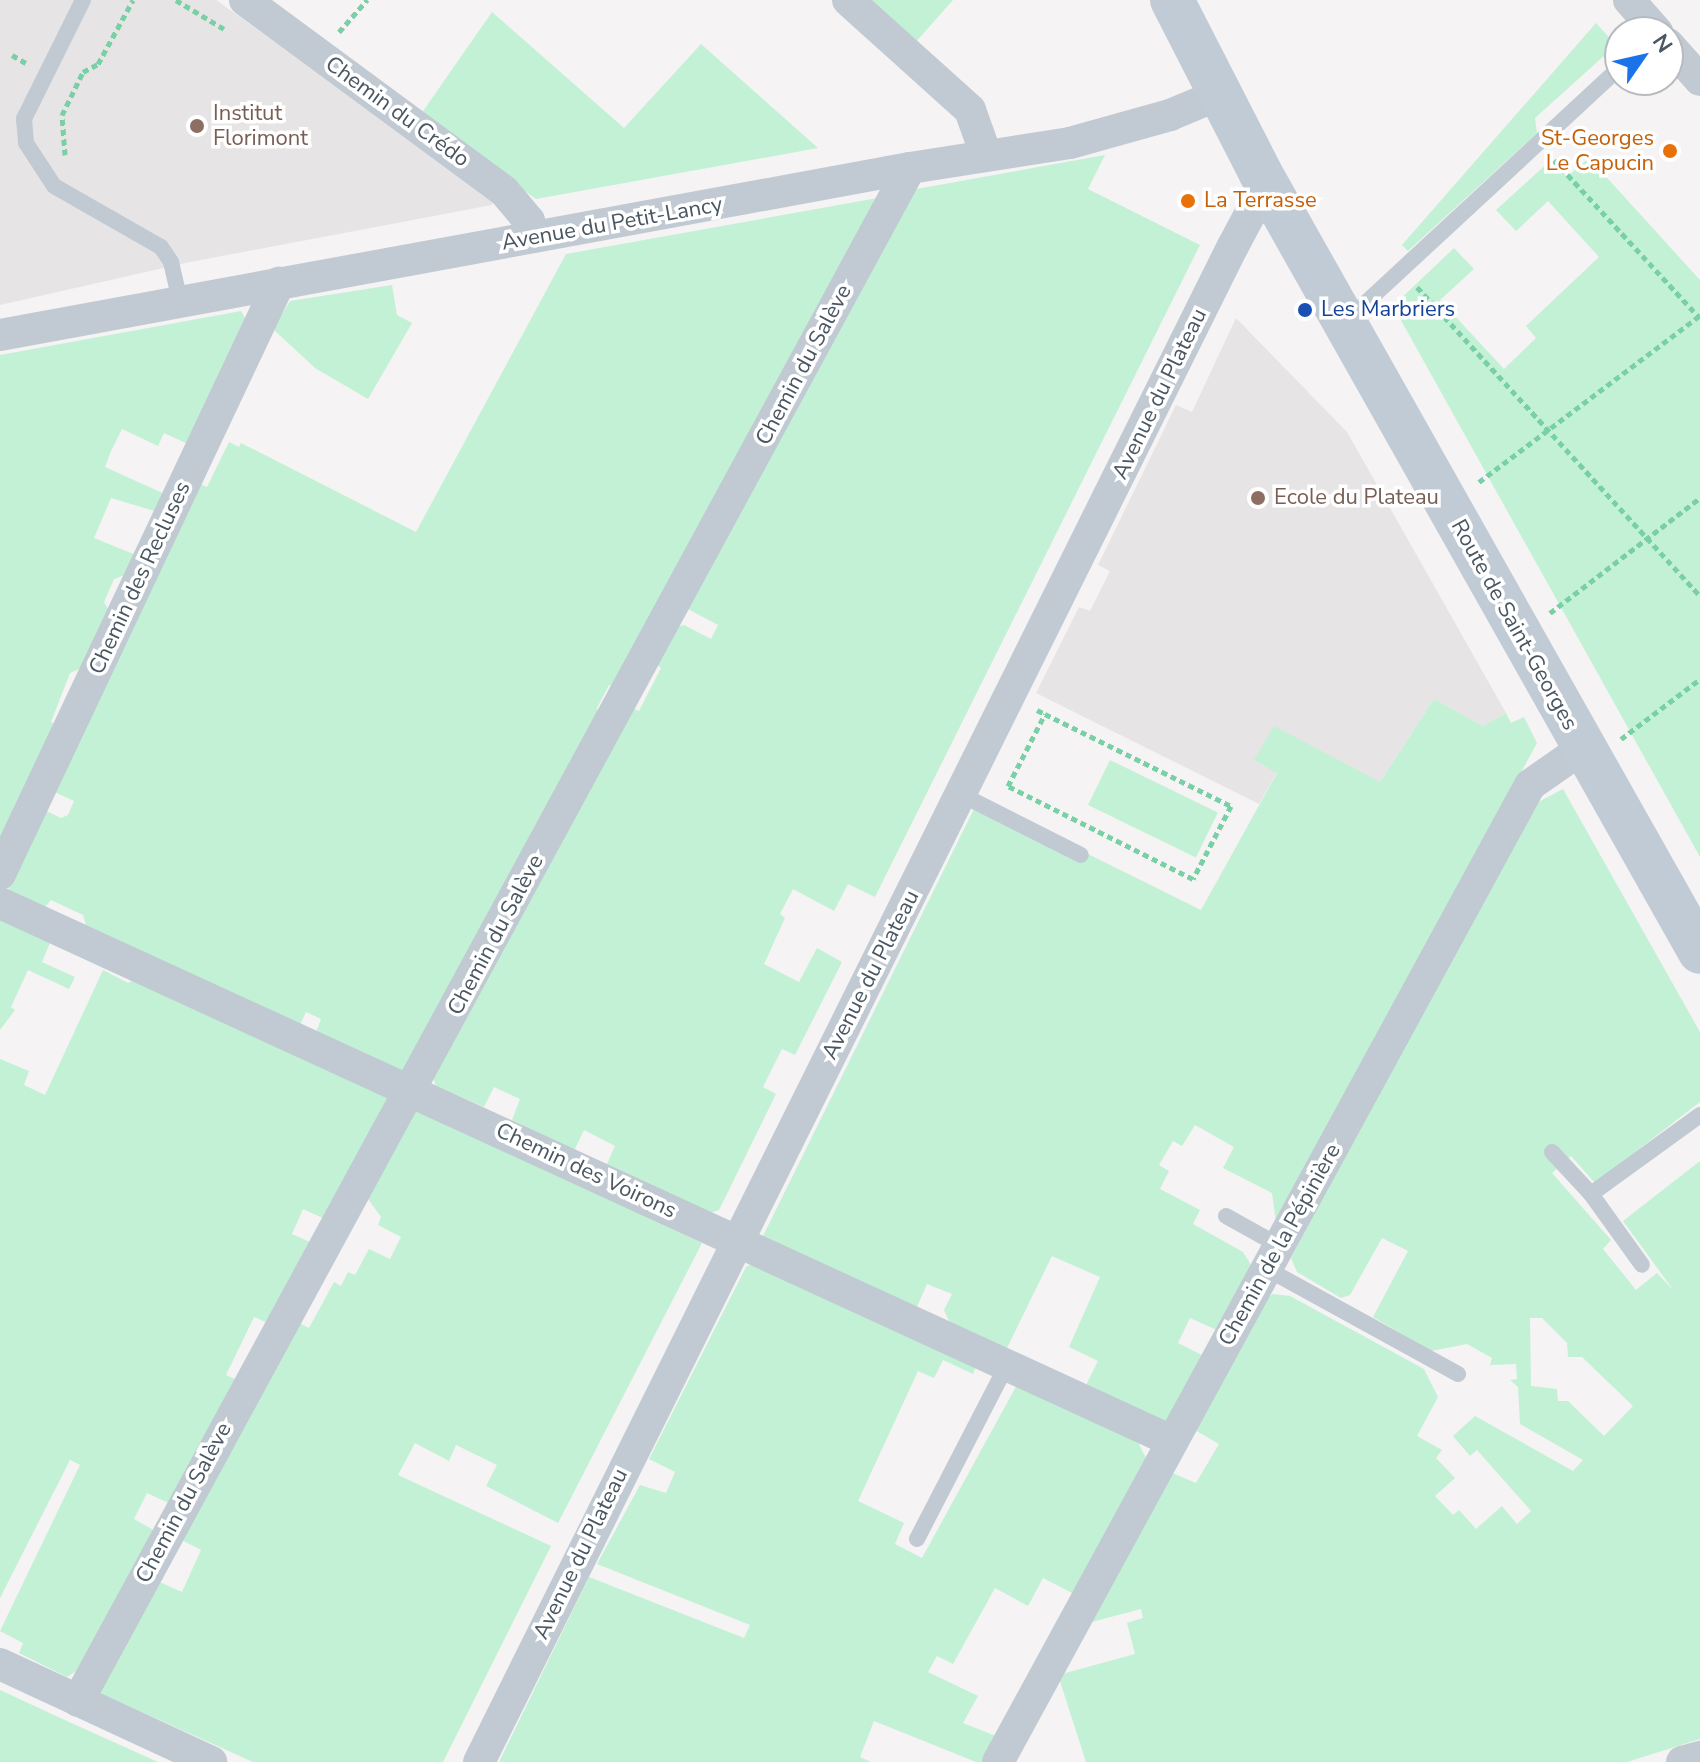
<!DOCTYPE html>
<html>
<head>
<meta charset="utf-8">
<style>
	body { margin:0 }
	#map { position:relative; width:1700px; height:1762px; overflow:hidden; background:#f5f3f3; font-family:"Nunito Sans",sans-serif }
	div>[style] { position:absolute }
	.education>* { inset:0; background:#e6e4e5 }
	.green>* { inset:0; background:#c3f1d5; transform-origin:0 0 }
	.path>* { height:5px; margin-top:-2.5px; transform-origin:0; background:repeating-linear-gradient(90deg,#7ad0a6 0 6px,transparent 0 10px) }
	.lane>* { height:16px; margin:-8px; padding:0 8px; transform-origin:8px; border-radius:8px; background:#c1cad2 }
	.street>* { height:32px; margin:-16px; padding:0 16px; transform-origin:16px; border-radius:16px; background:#c1cad2 }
	.secondary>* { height:44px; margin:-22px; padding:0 22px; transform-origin:22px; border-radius:22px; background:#c1cbd6 }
	.dots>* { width:22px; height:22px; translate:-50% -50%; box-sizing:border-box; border:4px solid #fff; border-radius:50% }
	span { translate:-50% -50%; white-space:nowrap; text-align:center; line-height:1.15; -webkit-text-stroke:7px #fff; paint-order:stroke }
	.street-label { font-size:22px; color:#4a5661 }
	.education-label { font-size:22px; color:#785e54 }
	.left { translate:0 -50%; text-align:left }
	.food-label { font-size:22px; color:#c56008 }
	.right { translate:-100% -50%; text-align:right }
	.transit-label { font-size:22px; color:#164399 }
	.north { position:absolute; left:1604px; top:16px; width:80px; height:80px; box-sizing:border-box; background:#fff; border:2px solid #b7bbc0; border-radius:50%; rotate:56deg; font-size:22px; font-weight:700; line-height:32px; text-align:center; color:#4a5661 }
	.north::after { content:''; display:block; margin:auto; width:28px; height:36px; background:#1a73e8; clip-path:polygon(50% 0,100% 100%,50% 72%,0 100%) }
</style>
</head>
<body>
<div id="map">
	<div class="education">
		<div style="clip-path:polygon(0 0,216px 0,493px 195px,492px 205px,190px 262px,0 305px)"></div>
		<div style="clip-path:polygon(1236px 318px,1347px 432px,1506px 713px,1483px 726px,1434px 699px,1380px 782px,1255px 761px,1277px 772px,1259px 804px,1036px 693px,1079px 607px,1090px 611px,1110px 571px,1098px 565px,1176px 405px,1192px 412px)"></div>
	</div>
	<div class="green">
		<div style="clip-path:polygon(864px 0,953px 0,914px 44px)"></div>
		<div style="clip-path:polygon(492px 12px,624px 128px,701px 44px,818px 148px,536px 199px,419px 117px)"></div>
		<div style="clip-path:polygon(1596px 23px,1616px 45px,1535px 118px,1537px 133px,1408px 251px,1402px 245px)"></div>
		<div style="clip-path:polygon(1105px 155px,1088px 189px,1200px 245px,875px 897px,848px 884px,834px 911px,793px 889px,780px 914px,785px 918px,764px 964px,799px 982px,817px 948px,842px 962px,795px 1055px,782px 1049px,763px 1087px,776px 1094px,719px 1210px,709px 1213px,606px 1166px,615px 1146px,584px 1130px,574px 1151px,512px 1120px,520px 1099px,494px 1087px,484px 1107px,436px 1086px,432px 1075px,630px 707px,639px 711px,661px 668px,655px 663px,672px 628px,684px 625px,711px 639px,718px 625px,684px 607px,911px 190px)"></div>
		<div style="clip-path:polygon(1589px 158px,1700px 280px,1700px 857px,1393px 306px,1454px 248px,1474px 269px,1440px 300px,1504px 369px,1536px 338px,1526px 326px,1599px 257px,1548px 201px,1516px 231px,1496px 210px,1551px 160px,1567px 177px)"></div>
		<div style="clip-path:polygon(883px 197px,618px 689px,609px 685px,597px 708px,601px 718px,402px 1072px,316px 1032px,321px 1019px,306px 1012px,300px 1025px,86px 925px,83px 915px,51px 900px,45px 907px,10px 891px,5px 881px,40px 808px,61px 818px,68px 815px,74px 801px,48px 789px,196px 482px,207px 487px,229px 442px,239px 447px,241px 443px,416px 532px,566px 254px)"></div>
		<div style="clip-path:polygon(392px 285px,397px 315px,412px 323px,368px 399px,315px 368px,273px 329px,290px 301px)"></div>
		<div style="clip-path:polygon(241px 311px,248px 323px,190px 445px,164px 433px,158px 446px,122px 429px,111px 451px,105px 467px,167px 495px,158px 512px,111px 498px,94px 538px,136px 555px,127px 574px,114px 579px,104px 602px,109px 611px,82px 668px,70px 673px,51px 722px,57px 725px,0 843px,0 355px)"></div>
		<div style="clip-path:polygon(1434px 699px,1483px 726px,1506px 713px,1511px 723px,1524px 717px,1537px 743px,1276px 1222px,1272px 1193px,1223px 1168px,1234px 1147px,1195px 1125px,1182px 1146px,1173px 1141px,1159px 1165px,1169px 1171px,1160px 1189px,1200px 1210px,1193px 1224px,1243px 1252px,1251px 1265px,1217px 1330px,1190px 1318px,1178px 1343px,1202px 1355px,1166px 1423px,1085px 1387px,1098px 1361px,1069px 1347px,1100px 1277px,1052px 1256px,1006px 1350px,950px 1323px,944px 1310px,952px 1294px,927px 1284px,916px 1309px,762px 1238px,974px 809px,1082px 851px,1201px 910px,1277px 773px,1254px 760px,1274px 726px,1380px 782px)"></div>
		<div style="left:1110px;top:760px;width:120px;height:50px;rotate:26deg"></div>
		<div style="clip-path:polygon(evenodd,1563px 789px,1700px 1032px,1700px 1102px,1595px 1183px,1571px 1156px,1552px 1173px,1611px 1240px,1603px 1249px,1636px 1290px,1657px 1273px,1674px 1291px,1623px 1221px,1700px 1161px,1700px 1739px,1627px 1762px,1086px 1762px,1058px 1675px,1135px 1654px,1127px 1623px,1143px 1618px,1141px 1609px,1088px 1623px,1170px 1472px,1196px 1483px,1219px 1444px,1193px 1429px,1263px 1301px,1273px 1294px,1290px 1296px,1424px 1369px,1438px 1397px,1417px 1436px,1442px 1450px,1436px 1458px,1455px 1478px,1435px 1496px,1453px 1515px,1459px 1510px,1476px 1529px,1502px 1506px,1517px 1524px,1531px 1511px,1477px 1450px,1470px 1456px,1453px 1436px,1475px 1416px,1573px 1471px,1583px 1460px,1520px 1424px,1518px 1387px,1510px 1380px,1517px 1379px,1516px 1364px,1490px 1365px,1492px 1358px,1467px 1344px,1431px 1351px,1373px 1317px,1408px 1251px,1382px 1238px,1350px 1295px,1341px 1298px,1297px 1272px,1291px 1258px,1531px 806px,1563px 789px,1530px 1318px,1542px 1318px,1567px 1343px,1568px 1357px,1582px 1357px,1633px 1406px,1604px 1436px,1568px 1401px,1558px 1401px,1557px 1389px,1531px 1386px,1530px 1318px)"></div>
		<div style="clip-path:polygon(0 915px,52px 938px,42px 962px,75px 977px,69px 989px,28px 970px,11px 1007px,15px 1010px,0 1030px)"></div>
		<div style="clip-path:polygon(103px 970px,128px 983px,138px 978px,387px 1094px,390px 1104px,327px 1220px,303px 1209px,292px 1234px,312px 1243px,268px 1323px,254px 1317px,226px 1375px,239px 1381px,173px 1505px,147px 1493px,134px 1519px,155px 1531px,78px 1670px,67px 1677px,19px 1653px,23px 1643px,0 1631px,80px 1465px,70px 1460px,0 1598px,0 1059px,29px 1071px,24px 1085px,45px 1095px)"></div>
		<div style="clip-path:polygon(420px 1109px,702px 1243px,558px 1523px,486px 1486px,497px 1465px,456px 1445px,449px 1461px,415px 1443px,398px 1475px,551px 1546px,443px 1762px,253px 1762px,102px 1694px,99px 1683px,155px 1580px,182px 1592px,201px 1550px,178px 1538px,295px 1321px,309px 1328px,334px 1282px,341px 1286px,348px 1272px,355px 1275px,369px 1249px,390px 1259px,401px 1237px,378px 1225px,381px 1217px,366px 1196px,409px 1114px)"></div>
		<div style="clip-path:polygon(756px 1262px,977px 1365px,973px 1374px,943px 1360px,934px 1378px,918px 1371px,858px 1501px,904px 1523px,895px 1544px,922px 1558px,1018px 1383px,1138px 1442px,1146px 1458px,1074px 1594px,1043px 1578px,1028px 1606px,995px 1588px,953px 1664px,937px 1656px,928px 1672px,978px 1696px,963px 1723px,996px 1736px,992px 1762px,976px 1762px,874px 1721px,860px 1757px,871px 1762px,499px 1762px,589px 1577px,744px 1638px,750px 1625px,597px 1564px,640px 1485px,666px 1493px,675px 1472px,649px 1459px,746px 1267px)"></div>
		<div style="clip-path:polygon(0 1690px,69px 1722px,158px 1762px,0 1762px)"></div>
	</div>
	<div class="path">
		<div style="left:176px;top:0;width:56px;rotate:31.1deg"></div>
		<div style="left:339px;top:32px;width:43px;rotate:-48.8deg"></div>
		<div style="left:12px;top:55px;width:16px;rotate:30deg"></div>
		<div style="left:65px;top:155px;width:40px;rotate:-94.3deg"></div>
		<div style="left:62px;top:115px;width:48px;rotate:-64deg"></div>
		<div style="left:83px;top:72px;width:17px;rotate:-28deg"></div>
		<div style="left:98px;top:64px;width:73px;rotate:-61.3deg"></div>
		<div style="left:1554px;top:160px;width:214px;rotate:47.3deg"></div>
		<div style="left:1417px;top:287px;width:419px;rotate:47.5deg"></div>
		<div style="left:1479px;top:482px;width:276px;rotate:-37deg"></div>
		<div style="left:1550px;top:613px;width:189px;rotate:-37.5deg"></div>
		<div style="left:1037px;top:710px;width:9px;rotate:27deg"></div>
		<div style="left:1045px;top:714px;width:208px;rotate:26.3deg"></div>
		<div style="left:1231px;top:806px;width:82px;rotate:117.5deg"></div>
		<div style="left:1193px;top:879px;width:207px;rotate:-153.3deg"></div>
		<div style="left:1008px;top:786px;width:81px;rotate:-62.8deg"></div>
		<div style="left:1621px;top:739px;width:99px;rotate:-37.2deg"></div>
	</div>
	<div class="lane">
		<div style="left:83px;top:0;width:133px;rotate:116.4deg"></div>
		<div style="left:24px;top:119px;width:24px;rotate:85deg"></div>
		<div style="left:26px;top:143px;width:51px;rotate:56.9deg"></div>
		<div style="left:54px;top:186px;width:123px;rotate:29.7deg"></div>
		<div style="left:161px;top:247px;width:18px;rotate:56deg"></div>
		<div style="left:171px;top:262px;width:40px;rotate:77deg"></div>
		<div style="left:1346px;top:321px;width:374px;rotate:-42.8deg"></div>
		<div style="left:962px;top:795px;width:133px;rotate:26.8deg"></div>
		<div style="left:1552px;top:1152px;width:57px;rotate:47.1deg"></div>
		<div style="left:1591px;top:1194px;width:87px;rotate:54.3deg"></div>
		<div style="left:1591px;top:1194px;width:135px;rotate:-35.9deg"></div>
		<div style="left:1226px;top:1216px;width:62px;rotate:29.1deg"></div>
		<div style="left:1267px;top:1269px;width:218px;rotate:28.8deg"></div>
		<div style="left:917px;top:1539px;width:196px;rotate:-62.7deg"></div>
	</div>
	<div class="street">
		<div style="left:245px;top:0;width:322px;rotate:36.4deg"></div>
		<div style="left:504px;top:191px;width:39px;rotate:50deg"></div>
		<div style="left:529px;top:221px;width:16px;rotate:79deg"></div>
		<div style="left:848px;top:0;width:164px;rotate:42deg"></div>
		<div style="left:970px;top:110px;width:48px;rotate:70.4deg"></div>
		<div style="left:1629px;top:0;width:43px;rotate:48.8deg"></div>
		<div style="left:1668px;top:44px;width:48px;rotate:48.4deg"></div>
		<div style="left:0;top:335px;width:925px;rotate:-10.4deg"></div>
		<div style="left:910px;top:168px;width:162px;rotate:-8.9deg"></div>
		<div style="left:1070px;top:143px;width:104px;rotate:-15.6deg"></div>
		<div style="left:1170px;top:115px;width:52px;rotate:-22.6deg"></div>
		<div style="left:0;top:874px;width:654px;rotate:-64.73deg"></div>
		<div style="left:0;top:903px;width:1290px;rotate:24.66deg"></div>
		<div style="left:0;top:1664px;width:233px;rotate:24.9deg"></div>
		<div style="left:78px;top:1701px;width:1744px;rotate:-61.51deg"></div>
		<div style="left:479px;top:1762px;width:1693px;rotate:-63.56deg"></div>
		<div style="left:1233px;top:246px;width:38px;rotate:-62deg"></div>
		<div style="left:1251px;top:212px;width:27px;rotate:-28deg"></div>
		<div style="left:998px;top:1762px;width:1112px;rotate:-61.43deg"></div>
		<div style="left:1530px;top:785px;width:65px;rotate:-34.9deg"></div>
		<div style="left:1682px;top:1762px;width:19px;rotate:-16deg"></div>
	</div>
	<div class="secondary">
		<div style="left:1172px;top:0;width:195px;rotate:62.9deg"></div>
		<div style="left:1261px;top:174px;width:893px;rotate:60.57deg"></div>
	</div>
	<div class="dots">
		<div style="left:197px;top:126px;background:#8d6e63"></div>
		<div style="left:1670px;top:151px;background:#e8710a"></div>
		<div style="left:1188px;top:201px;background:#e8710a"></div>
		<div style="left:1305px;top:310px;background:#1a4fb4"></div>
		<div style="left:1258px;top:498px;background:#8d6e63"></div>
	</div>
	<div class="street-label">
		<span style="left:397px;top:112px;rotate:36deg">Chemin du Crédo</span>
		<span style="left:612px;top:224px;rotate:-10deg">Avenue du Petit-Lancy</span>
		<span style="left:804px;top:365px;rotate:-62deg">Chemin du Salève</span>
		<span style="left:1160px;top:394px;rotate:-64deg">Avenue du Plateau</span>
		<span style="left:140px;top:578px;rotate:-65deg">Chemin des Recluses</span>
		<span style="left:1514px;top:625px;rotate:61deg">Route de Saint-Georges</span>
		<span style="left:496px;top:935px;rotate:-62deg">Chemin du Salève</span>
		<span style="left:871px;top:975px;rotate:-63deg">Avenue du Plateau</span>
		<span style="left:586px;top:1171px;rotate:25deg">Chemin des Voirons</span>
		<span style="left:1280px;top:1245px;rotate:-61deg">Chemin de la Pépinière</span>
		<span style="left:184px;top:1503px;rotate:-62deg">Chemin du Salève</span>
		<span style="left:581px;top:1554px;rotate:-64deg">Avenue du Plateau</span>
	</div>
	<div class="education-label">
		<span class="left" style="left:213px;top:126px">Institut<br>Florimont</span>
		<span class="left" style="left:1274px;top:498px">Ecole du Plateau</span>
	</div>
	<div class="food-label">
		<span class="right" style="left:1654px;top:151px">St-Georges<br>Le Capucin</span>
		<span class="left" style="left:1204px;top:201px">La Terrasse</span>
	</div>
	<div class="transit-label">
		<span class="left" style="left:1321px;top:310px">Les Marbriers</span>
	</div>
	<div class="north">N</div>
</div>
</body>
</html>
